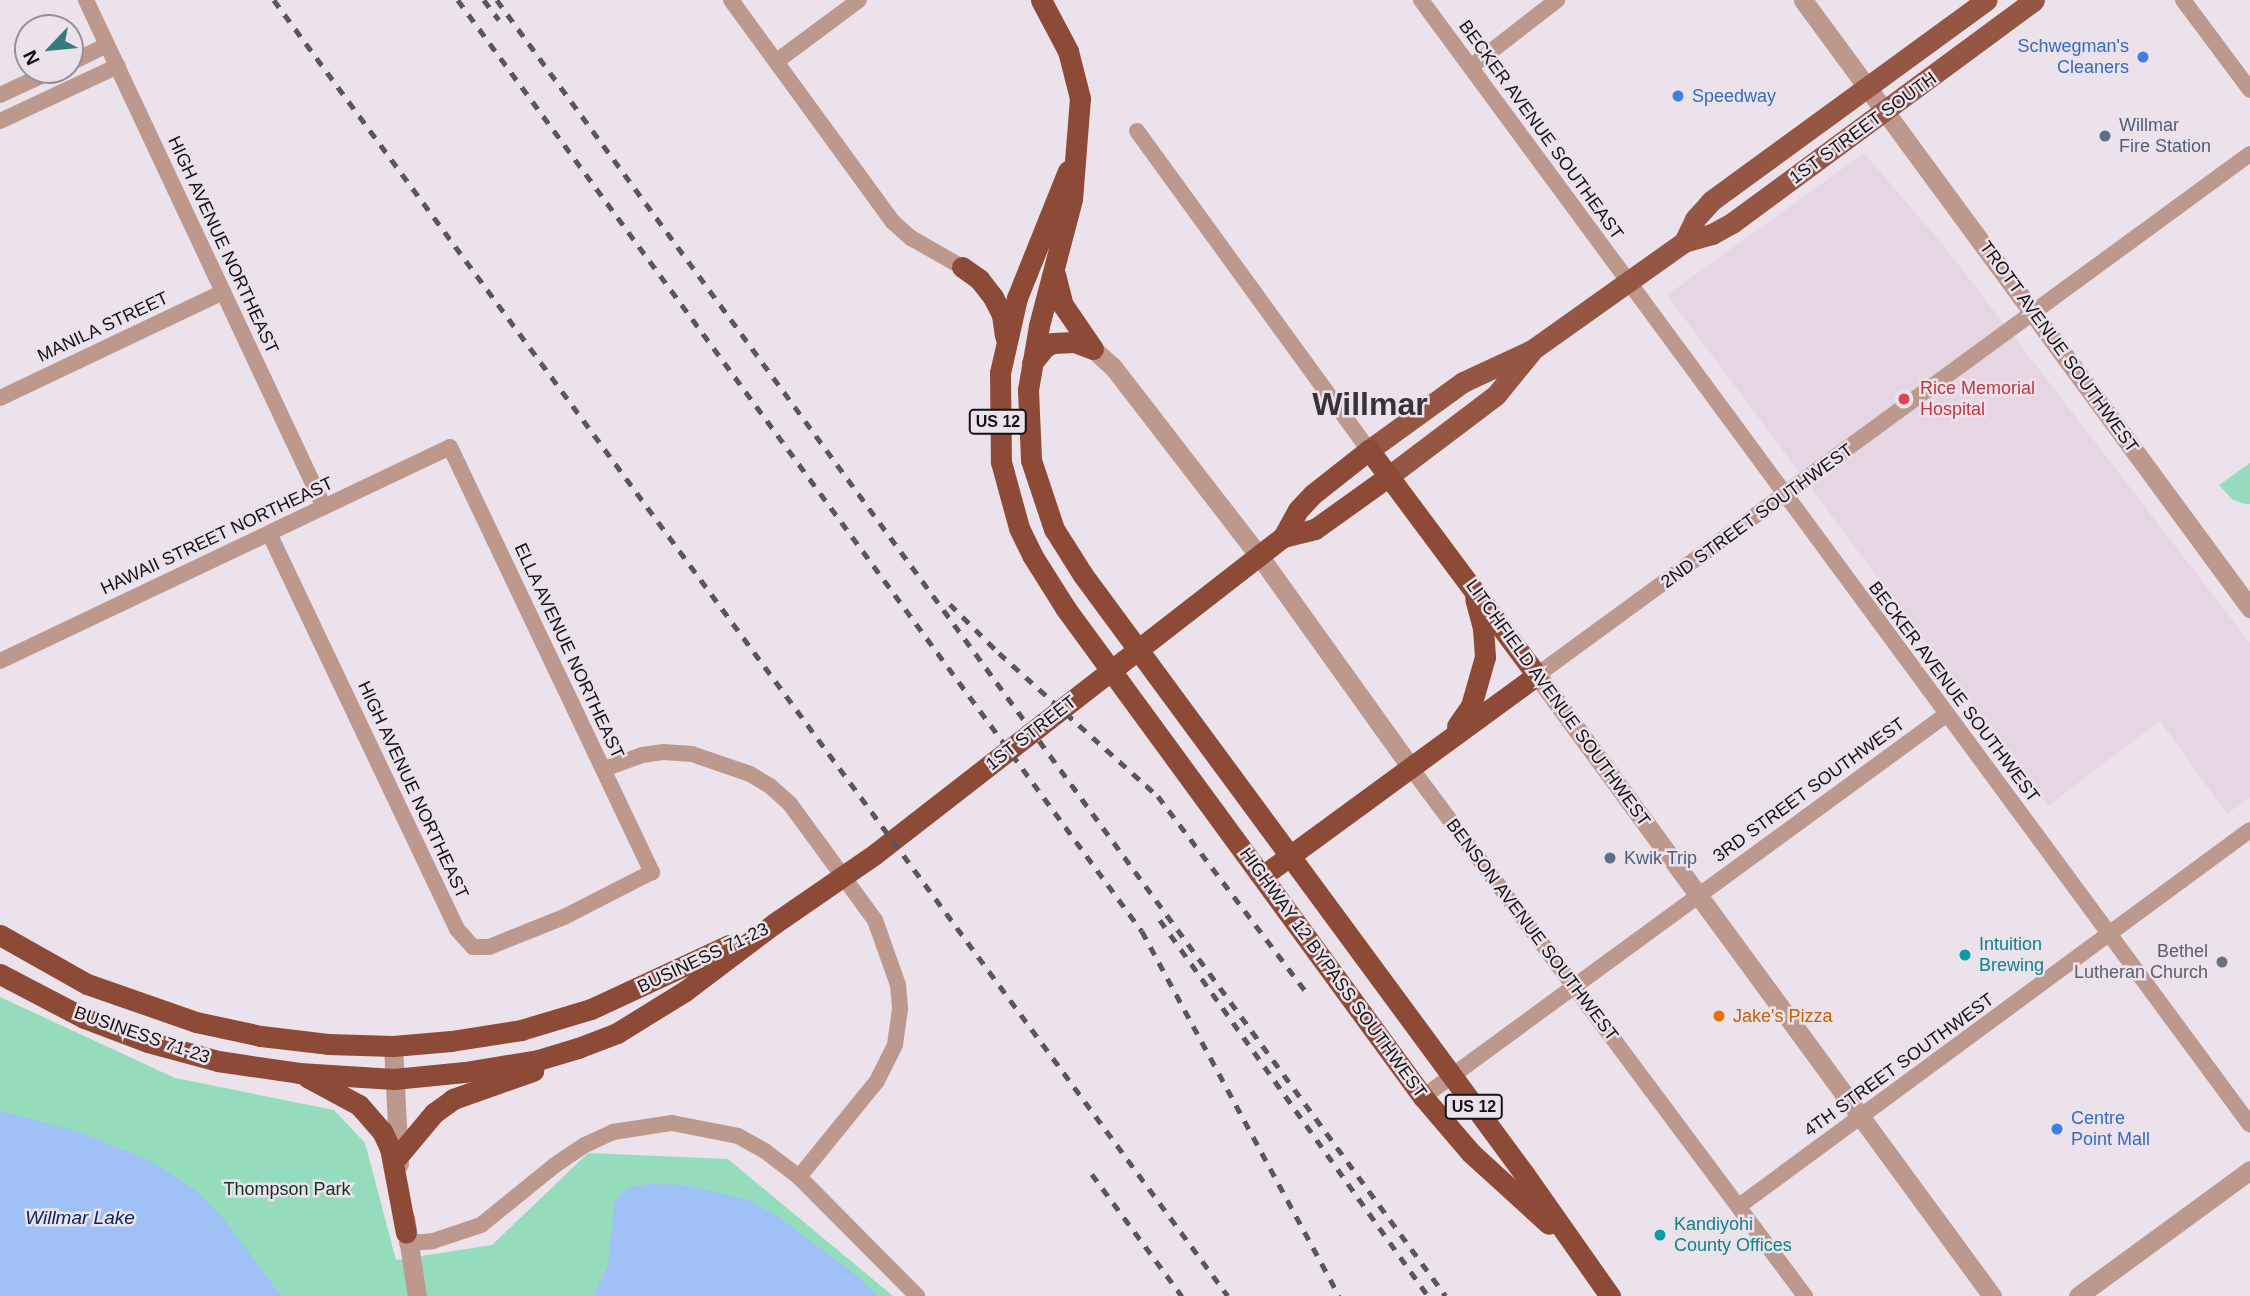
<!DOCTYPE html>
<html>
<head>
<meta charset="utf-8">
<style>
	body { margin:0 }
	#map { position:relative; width:2250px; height:1296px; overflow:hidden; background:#ece2eb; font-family:Helvetica,sans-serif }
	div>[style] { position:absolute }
	.built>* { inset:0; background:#e6d6e4 }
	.green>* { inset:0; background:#94dcbc }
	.water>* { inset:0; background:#9fc1f6 }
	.minor>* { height:16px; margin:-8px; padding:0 8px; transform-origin:8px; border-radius:8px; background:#bd988d }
	.tertiary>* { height:19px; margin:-9.5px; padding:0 9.5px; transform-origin:9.5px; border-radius:9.5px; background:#bd988d }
	.primary>* { height:21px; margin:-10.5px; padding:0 10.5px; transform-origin:10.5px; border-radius:10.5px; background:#955643 }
	.trunk>* { height:21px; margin:-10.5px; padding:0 10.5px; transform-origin:10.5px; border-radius:10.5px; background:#8d4a36 }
	.rail>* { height:4.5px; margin-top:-2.25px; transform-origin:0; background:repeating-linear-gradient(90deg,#5b565b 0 9px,transparent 0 18px) }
	.dots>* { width:19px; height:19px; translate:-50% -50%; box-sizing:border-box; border:4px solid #ece2eb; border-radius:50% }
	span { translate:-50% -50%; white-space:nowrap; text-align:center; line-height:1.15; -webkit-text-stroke:5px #ece2eb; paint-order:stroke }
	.shield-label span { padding:2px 5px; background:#ece2eb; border:2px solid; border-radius:5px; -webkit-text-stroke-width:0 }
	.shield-label { font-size:16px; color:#151215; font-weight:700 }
	.shop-label { font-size:18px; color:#366cbe }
	.right { translate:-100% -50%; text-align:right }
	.left { translate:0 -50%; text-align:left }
	.service-label { font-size:18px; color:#4e5e75 }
	.street-label { font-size:18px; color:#151215 }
	.health-label { font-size:18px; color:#be3a42 }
	.culture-label { font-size:18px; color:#0d838f }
	.worship-label { font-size:18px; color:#5b616d }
	.food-label { font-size:18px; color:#c56008 }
	.park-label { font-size:18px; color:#0c3526 }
	.water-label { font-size:19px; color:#042961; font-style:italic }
	.town-label { font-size:32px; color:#383137; font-weight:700 }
	.north { position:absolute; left:14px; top:14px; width:70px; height:70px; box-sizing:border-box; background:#ece2eb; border:2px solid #968f95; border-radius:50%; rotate:244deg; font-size:19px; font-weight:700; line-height:28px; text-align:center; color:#151215 }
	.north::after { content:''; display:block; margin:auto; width:24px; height:32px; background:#337c7b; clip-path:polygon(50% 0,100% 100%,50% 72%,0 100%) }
</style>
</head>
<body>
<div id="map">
	<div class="built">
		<div style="clip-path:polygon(1864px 153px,1944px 246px,2250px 643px,2250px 797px,2227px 814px,2160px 721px,2048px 806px,1667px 295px)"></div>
	</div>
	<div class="green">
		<div style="clip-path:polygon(2250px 463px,2250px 504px,2245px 504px,2233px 500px,2219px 485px)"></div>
		<div style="clip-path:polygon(0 997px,175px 1078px,334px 1110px,365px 1143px,396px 1260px,492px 1245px,588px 1153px,728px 1159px,893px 1296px,248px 1296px,0 1137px)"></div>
	</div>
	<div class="water">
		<div style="clip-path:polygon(0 1111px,76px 1131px,142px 1157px,171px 1174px,197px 1191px,226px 1222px,281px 1296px,0 1296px)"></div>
		<div style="clip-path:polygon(650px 1184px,684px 1185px,748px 1200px,780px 1218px,853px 1273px,878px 1296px,593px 1296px,608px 1265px,614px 1203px,621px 1193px,631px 1187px)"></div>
	</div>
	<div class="minor">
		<div style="left:86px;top:0;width:560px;rotate:64.85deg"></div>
		<div style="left:731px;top:0;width:275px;rotate:53.9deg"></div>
		<div style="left:893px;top:222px;width:24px;rotate:42deg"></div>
		<div style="left:911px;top:238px;width:59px;rotate:29.6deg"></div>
		<div style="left:1421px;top:0;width:1397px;rotate:53.61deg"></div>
		<div style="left:2183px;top:0;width:112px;rotate:53.3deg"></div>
		<div style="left:777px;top:61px;width:102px;rotate:-36.6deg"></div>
		<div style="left:70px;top:63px;width:41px;rotate:-25.9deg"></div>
		<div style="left:1472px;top:66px;width:108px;rotate:-37.8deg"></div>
		<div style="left:0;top:95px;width:60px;rotate:-24.8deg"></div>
		<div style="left:0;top:121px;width:130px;rotate:-25deg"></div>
		<div style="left:1137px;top:131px;width:394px;rotate:54deg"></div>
		<div style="left:0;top:398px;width:247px;rotate:-25.4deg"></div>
		<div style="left:0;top:661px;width:298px;rotate:-25.4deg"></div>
		<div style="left:269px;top:533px;width:200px;rotate:-25.4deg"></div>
		<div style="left:450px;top:447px;width:471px;rotate:64.6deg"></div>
		<div style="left:652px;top:872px;width:99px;rotate:152.9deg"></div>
		<div style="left:564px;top:917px;width:81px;rotate:158.2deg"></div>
		<div style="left:489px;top:947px;width:16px;rotate:180deg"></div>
		<div style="left:473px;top:947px;width:24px;rotate:-132deg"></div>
		<div style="left:457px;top:929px;width:438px;rotate:-115.4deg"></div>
		<div style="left:1537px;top:675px;width:883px;rotate:-36.16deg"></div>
		<div style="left:1411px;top:768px;width:659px;rotate:53.27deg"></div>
		<div style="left:604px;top:769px;width:40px;rotate:-20.2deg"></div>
		<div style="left:642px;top:755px;width:21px;rotate:-8deg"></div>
		<div style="left:663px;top:752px;width:29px;rotate:4deg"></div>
		<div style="left:692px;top:754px;width:61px;rotate:19deg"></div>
		<div style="left:750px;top:774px;width:23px;rotate:31deg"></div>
		<div style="left:770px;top:786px;width:27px;rotate:42deg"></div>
		<div style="left:790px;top:804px;width:144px;rotate:53.8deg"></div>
		<div style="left:875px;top:920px;width:69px;rotate:70.5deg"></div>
		<div style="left:898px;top:985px;width:24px;rotate:85deg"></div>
		<div style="left:900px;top:1009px;width:36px;rotate:98deg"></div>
		<div style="left:895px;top:1045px;width:40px;rotate:116.6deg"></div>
		<div style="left:877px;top:1081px;width:124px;rotate:129.1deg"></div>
		<div style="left:1423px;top:1097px;width:649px;rotate:-36.16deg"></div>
		<div style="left:1739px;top:1206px;width:634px;rotate:-36.35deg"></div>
		<div style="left:407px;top:1243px;width:26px;rotate:-4deg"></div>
		<div style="left:433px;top:1241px;width:51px;rotate:-18.4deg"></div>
		<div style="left:481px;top:1225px;width:95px;rotate:-39deg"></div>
		<div style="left:555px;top:1165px;width:36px;rotate:-34deg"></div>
		<div style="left:585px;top:1145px;width:31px;rotate:-25deg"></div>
		<div style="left:613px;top:1132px;width:60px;rotate:-8.7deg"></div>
		<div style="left:672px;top:1123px;width:67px;rotate:11.1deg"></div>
		<div style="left:738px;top:1136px;width:31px;rotate:29deg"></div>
		<div style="left:765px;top:1151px;width:43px;rotate:37.4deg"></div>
		<div style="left:799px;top:1177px;width:168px;rotate:45.2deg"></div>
	</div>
	<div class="tertiary">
		<div style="left:1803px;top:0;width:755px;rotate:53.68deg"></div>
		<div style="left:1093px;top:349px;width:27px;rotate:42deg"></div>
		<div style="left:1113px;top:367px;width:245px;rotate:52.3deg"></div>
		<div style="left:1263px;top:561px;width:254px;rotate:54.4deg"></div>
		<div style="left:1537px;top:675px;width:770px;rotate:53.77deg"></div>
		<div style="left:393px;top:1046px;width:118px;rotate:87.1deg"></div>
		<div style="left:405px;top:1218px;width:79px;rotate:81.3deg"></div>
		<div style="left:2078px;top:1296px;width:213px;rotate:-36.2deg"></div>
	</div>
	<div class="primary">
		<div style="left:1684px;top:242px;width:25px;rotate:-64deg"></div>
		<div style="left:1695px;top:219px;width:24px;rotate:-48deg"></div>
		<div style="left:1711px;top:201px;width:341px;rotate:-36.1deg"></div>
		<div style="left:1369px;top:450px;width:116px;rotate:-35.9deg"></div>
		<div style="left:1463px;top:382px;width:76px;rotate:-24.9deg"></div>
		<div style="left:1532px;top:350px;width:186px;rotate:-35.4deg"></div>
		<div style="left:1684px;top:242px;width:29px;rotate:-16deg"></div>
		<div style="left:1712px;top:234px;width:23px;rotate:-29deg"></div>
		<div style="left:1732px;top:223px;width:375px;rotate:-36.4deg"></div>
		<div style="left:1389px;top:476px;width:134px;rotate:-37.1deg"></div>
		<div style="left:1496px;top:395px;width:55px;rotate:-50.9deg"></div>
	</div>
	<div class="trunk">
		<div style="left:1041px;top:0;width:58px;rotate:62.1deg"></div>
		<div style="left:1068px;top:51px;width:49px;rotate:75.7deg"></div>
		<div style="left:1080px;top:98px;width:101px;rotate:94.5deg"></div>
		<div style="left:1072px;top:199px;width:131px;rotate:104.6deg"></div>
		<div style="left:1039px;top:326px;width:65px;rotate:99.8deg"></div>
		<div style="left:1028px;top:390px;width:70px;rotate:87.5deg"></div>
		<div style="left:1031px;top:460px;width:73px;rotate:71.6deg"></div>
		<div style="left:1054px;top:529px;width:54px;rotate:57.8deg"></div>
		<div style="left:1083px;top:575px;width:745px;rotate:53.62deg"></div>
		<div style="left:1525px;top:1175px;width:148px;rotate:54.9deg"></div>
		<div style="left:1068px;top:171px;width:137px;rotate:111.9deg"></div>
		<div style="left:1017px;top:298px;width:77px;rotate:102.8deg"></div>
		<div style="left:1000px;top:373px;width:89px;rotate:89.4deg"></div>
		<div style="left:1001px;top:462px;width:68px;rotate:74.7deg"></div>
		<div style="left:1019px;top:528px;width:30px;rotate:64deg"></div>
		<div style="left:1032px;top:555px;width:64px;rotate:57.8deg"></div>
		<div style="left:1066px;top:609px;width:605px;rotate:53.81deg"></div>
		<div style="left:1423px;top:1097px;width:74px;rotate:49.4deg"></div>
		<div style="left:1471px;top:1153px;width:105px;rotate:42.3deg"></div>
		<div style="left:962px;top:267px;width:21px;rotate:35deg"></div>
		<div style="left:979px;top:279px;width:23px;rotate:52deg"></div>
		<div style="left:993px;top:297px;width:20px;rotate:63deg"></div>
		<div style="left:1002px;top:315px;width:21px;rotate:82deg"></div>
		<div style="left:1055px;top:274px;width:32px;rotate:76deg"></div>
		<div style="left:1063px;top:305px;width:53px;rotate:55.7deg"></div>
		<div style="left:1032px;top:363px;width:21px;rotate:-51deg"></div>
		<div style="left:1045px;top:347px;width:9px;rotate:-27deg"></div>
		<div style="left:1053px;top:343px;width:21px;rotate:-3deg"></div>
		<div style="left:1074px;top:342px;width:20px;rotate:20deg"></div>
		<div style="left:1283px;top:537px;width:33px;rotate:-14deg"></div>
		<div style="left:1315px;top:529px;width:91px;rotate:-35.6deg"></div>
		<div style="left:1457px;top:726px;width:24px;rotate:-55deg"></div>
		<div style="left:1471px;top:706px;width:51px;rotate:-74.1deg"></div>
		<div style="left:1485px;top:657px;width:29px;rotate:-94deg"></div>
		<div style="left:1483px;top:628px;width:30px;rotate:-105deg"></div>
		<div style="left:0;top:935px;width:100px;rotate:29.4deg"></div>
		<div style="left:87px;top:984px;width:115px;rotate:19.2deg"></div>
		<div style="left:196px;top:1022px;width:66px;rotate:12.2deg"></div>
		<div style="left:261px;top:1036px;width:67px;rotate:6.8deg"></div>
		<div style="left:328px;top:1044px;width:65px;rotate:1.8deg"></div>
		<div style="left:393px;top:1046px;width:58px;rotate:-4.9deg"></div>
		<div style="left:451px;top:1041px;width:71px;rotate:-8.9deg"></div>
		<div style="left:521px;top:1030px;width:73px;rotate:-16.7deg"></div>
		<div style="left:591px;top:1009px;width:152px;rotate:-24.9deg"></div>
		<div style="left:0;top:974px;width:95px;rotate:27.6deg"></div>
		<div style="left:84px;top:1018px;width:68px;rotate:20.6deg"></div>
		<div style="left:148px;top:1042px;width:73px;rotate:15.2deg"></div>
		<div style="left:218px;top:1061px;width:82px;rotate:8.4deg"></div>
		<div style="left:299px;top:1073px;width:95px;rotate:3.6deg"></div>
		<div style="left:394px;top:1079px;width:71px;rotate:-5.6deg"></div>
		<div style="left:465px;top:1072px;width:74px;rotate:-9.3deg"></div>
		<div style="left:538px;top:1060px;width:42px;rotate:-16.7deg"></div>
		<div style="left:578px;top:1048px;width:42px;rotate:-21deg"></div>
		<div style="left:617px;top:1033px;width:80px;rotate:-31.7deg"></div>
		<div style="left:685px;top:991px;width:113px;rotate:-37.1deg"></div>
		<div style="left:775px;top:923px;width:121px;rotate:-34.6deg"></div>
		<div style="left:875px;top:854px;width:517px;rotate:-37.85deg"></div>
		<div style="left:1283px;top:537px;width:31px;rotate:-61deg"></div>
		<div style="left:1298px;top:510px;width:22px;rotate:-47deg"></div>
		<div style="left:1313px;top:494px;width:71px;rotate:-38.2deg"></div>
		<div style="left:1369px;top:450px;width:281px;rotate:53.3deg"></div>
		<div style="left:1537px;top:675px;width:341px;rotate:143.8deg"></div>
		<div style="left:307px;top:1077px;width:59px;rotate:28.3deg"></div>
		<div style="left:359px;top:1105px;width:35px;rotate:49deg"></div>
		<div style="left:382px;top:1131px;width:19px;rotate:65deg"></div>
		<div style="left:390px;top:1148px;width:86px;rotate:79.3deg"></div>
		<div style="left:398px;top:1156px;width:56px;rotate:-50.1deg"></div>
		<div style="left:434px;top:1113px;width:24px;rotate:-36deg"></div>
		<div style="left:453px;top:1099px;width:85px;rotate:-19.3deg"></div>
	</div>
	<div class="rail">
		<div style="left:274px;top:0;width:1609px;rotate:53.64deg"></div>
		<div style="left:458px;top:0;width:1155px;rotate:53.7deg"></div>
		<div style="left:1142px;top:931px;width:415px;rotate:61.6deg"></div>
		<div style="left:484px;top:0;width:25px;rotate:53deg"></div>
		<div style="left:497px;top:0;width:1606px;rotate:53.79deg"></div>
		<div style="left:950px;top:604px;width:69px;rotate:45deg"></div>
		<div style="left:999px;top:653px;width:214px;rotate:42deg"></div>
		<div style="left:1158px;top:796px;width:246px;rotate:52.9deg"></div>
		<div style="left:1160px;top:920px;width:462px;rotate:54.5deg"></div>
		<div style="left:1092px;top:1174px;width:152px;rotate:53.6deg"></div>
	</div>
	<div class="dots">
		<div style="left:2143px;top:57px;background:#3f7fe0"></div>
		<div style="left:1678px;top:96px;background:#3f7fe0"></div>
		<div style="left:2105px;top:136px;background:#5c6f8a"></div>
		<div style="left:1904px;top:399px;background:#e0444e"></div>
		<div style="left:1610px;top:858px;background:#5c6f8a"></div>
		<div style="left:1965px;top:955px;background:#0f9aa8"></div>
		<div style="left:2222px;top:962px;background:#6b7280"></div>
		<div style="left:1719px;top:1016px;background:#e8710a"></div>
		<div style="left:2057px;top:1129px;background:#3f7fe0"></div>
		<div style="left:1660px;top:1235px;background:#0f9aa8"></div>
	</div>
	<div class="shield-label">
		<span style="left:998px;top:422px">US 12</span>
		<span style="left:1474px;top:1107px">US 12</span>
	</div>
	<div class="shop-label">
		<span class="right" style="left:2129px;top:57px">Schwegman's<br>Cleaners</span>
		<span class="left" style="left:1692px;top:96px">Speedway</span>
		<span class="left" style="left:2071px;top:1129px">Centre<br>Point Mall</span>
	</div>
	<div class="service-label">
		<span class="left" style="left:2119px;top:136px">Willmar<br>Fire Station</span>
		<span class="left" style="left:1624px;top:858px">Kwik Trip</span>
	</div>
	<div class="street-label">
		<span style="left:1863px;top:128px;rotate:-36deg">1ST STREET SOUTH</span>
		<span style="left:1541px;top:130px;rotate:54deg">BECKER AVENUE SOUTHEAST</span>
		<span style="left:223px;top:245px;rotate:65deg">HIGH AVENUE NORTHEAST</span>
		<span style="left:103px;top:327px;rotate:-25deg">MANILA STREET</span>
		<span style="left:2059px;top:347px;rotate:54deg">TROTT AVENUE SOUTHWEST</span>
		<span style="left:1757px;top:516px;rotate:-36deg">2ND STREET SOUTHWEST</span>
		<span style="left:217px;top:536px;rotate:-25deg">HAWAII STREET NORTHEAST</span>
		<span style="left:569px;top:651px;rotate:65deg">ELLA AVENUE NORTHEAST</span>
		<span style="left:1954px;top:692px;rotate:53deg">BECKER AVENUE SOUTHWEST</span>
		<span style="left:1558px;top:703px;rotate:54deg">LITCHFIELD AVENUE SOUTHWEST</span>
		<span style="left:1031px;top:733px;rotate:-38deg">1ST STREET</span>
		<span style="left:413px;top:790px;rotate:65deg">HIGH AVENUE NORTHEAST</span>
		<span style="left:1809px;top:790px;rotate:-36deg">3RD STREET SOUTHWEST</span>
		<span style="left:1532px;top:930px;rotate:53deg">BENSON AVENUE SOUTHWEST</span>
		<span style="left:703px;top:958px;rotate:-25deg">BUSINESS 71-23</span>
		<span style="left:1333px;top:973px;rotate:54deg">HIGHWAY 12 BYPASS SOUTHWEST</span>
		<span style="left:142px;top:1035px;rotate:19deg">BUSINESS 71-23</span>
		<span style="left:1899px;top:1065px;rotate:-36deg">4TH STREET SOUTHWEST</span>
	</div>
	<div class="health-label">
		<span class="left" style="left:1920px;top:399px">Rice Memorial<br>Hospital</span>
	</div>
	<div class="culture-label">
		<span class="left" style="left:1979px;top:955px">Intuition<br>Brewing</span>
		<span class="left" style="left:1674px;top:1235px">Kandiyohi<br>County Offices</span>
	</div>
	<div class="worship-label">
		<span class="right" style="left:2208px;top:962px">Bethel<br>Lutheran Church</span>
	</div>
	<div class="food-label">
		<span class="left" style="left:1733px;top:1016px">Jake's Pizza</span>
	</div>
	<div class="park-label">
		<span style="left:287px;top:1189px">Thompson Park</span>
	</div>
	<div class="water-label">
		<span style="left:80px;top:1218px">Willmar Lake</span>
	</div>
	<div class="town-label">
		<span style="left:1370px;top:404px">Willmar</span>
	</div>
	<div class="north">N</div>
</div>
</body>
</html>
